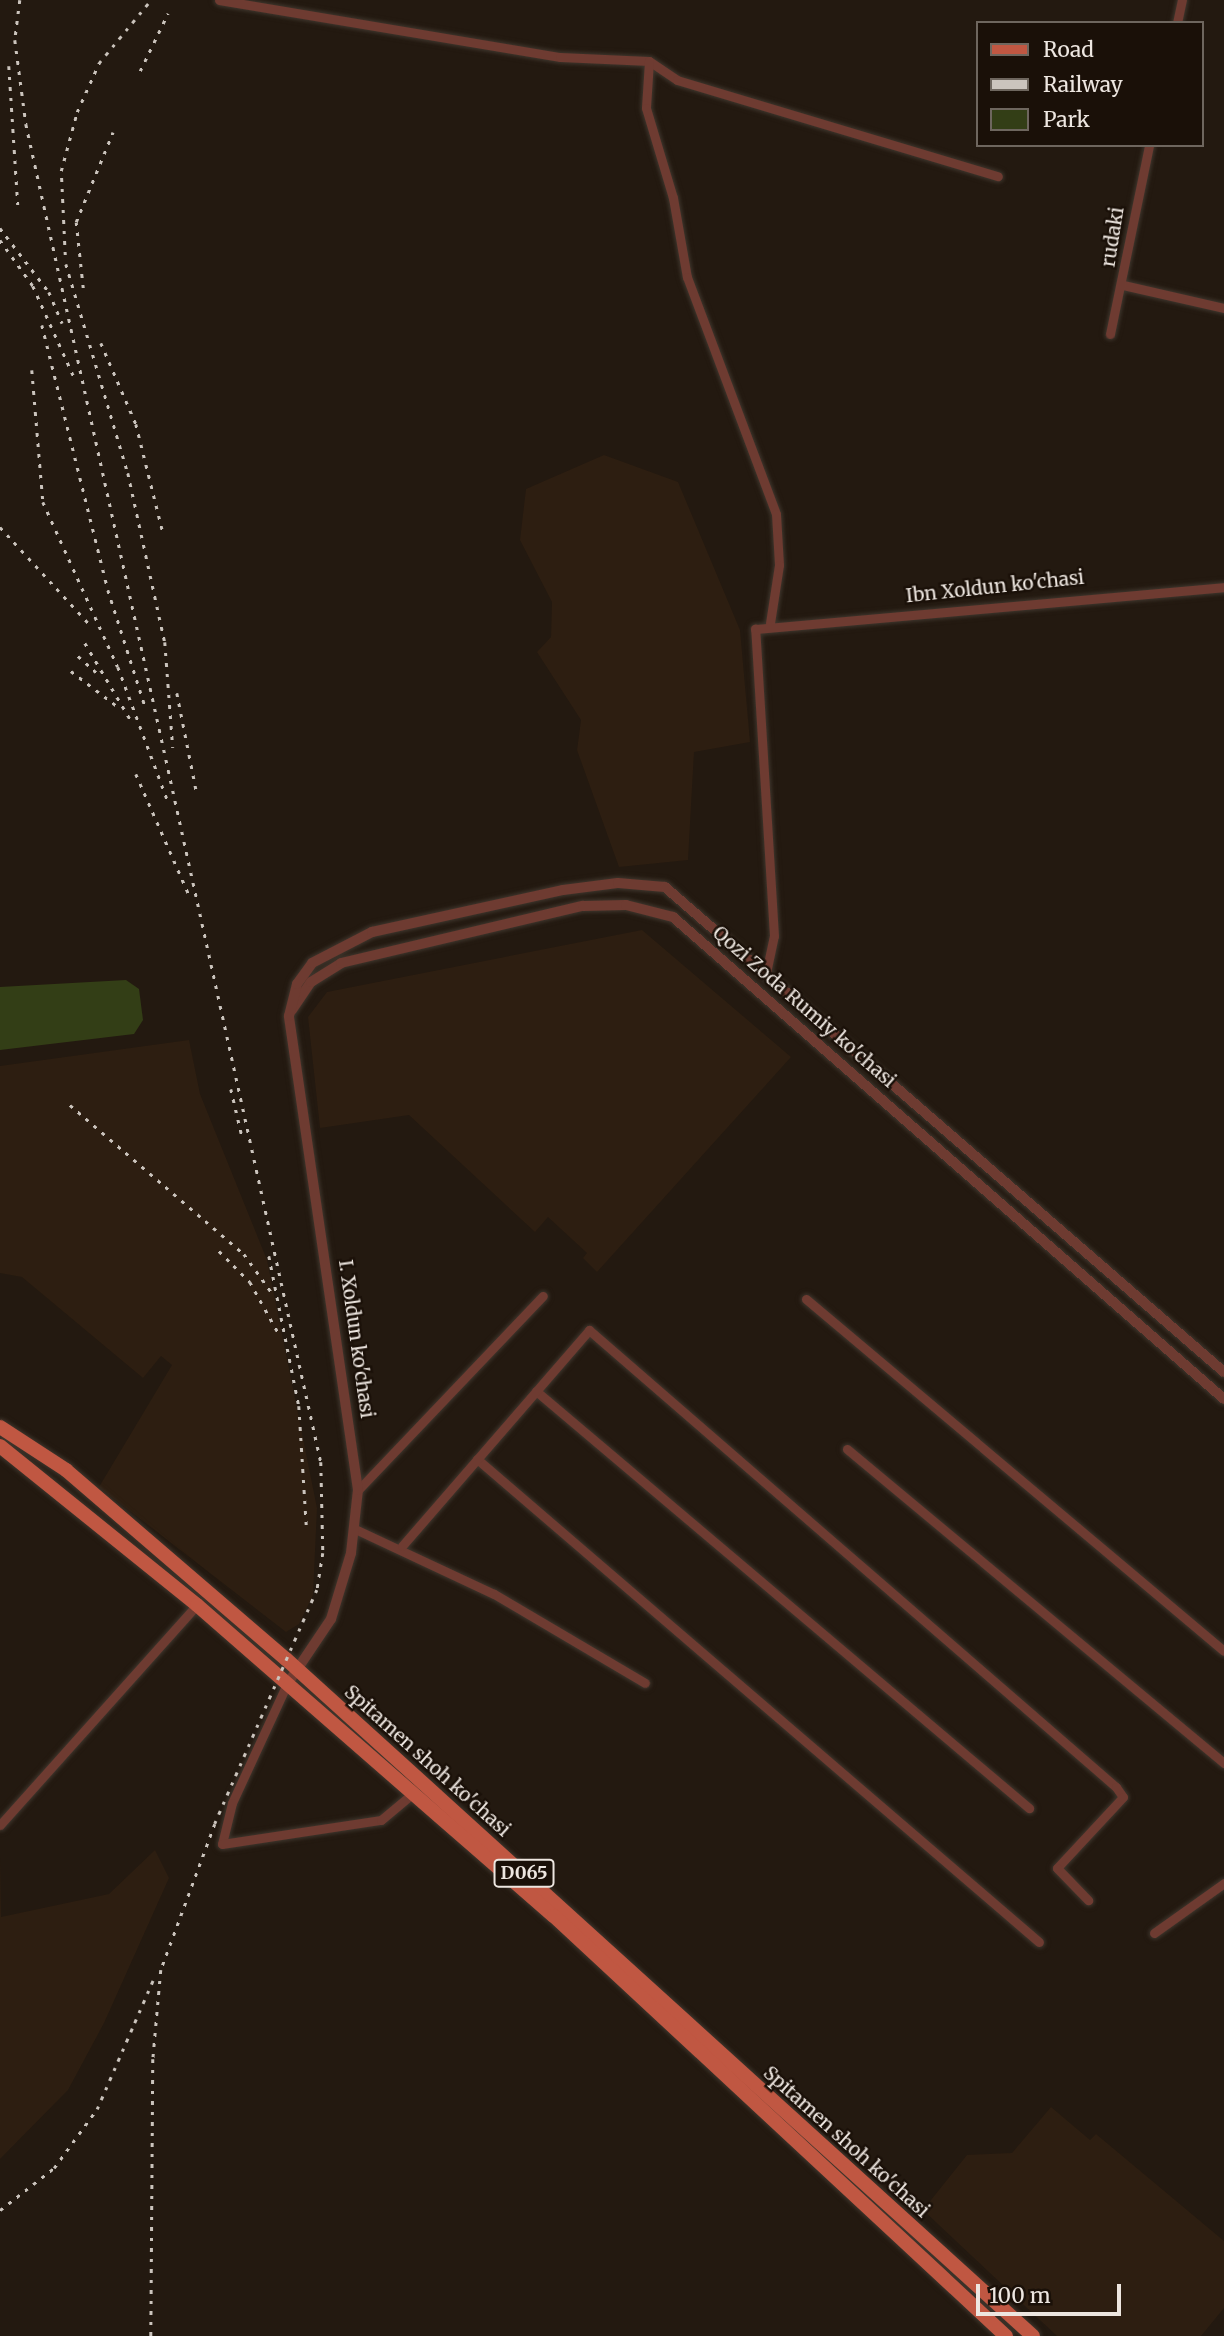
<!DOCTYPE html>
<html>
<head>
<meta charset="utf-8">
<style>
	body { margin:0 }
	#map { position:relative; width:1224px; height:2336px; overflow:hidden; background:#231910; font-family:Merriweather,serif }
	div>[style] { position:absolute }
	.built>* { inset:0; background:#2d1e11 }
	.green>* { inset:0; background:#333e16 }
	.roads { filter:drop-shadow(0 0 2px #3f362d) drop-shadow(0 0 2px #3f362d) }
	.minor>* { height:9px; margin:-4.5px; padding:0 4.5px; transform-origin:4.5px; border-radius:4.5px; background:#6e3b31 }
	.tertiary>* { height:10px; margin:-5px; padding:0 5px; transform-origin:5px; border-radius:5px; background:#6e3b31 }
	.primary>* { height:14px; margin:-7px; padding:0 7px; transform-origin:7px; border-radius:7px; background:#c05742 }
	.rail>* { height:2.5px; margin-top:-1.25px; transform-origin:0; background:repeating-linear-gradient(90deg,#cbc4bd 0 3.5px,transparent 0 10.5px) }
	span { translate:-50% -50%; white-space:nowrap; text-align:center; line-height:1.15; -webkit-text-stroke:5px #1a1008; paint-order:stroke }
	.shield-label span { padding:2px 5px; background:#1a1008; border:2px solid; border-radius:5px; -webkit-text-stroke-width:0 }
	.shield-label { font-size:18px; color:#ede6e0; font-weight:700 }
	.street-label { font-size:19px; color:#ede6e0 }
	.legend { position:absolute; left:976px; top:21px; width:228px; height:126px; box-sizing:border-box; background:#1a1008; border:2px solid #6e665e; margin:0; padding:9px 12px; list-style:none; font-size:21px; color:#ede6e0 }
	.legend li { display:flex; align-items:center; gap:14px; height:35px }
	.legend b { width:35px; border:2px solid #6e665e }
	.scale { position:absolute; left:976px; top:2284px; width:145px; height:32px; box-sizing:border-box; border:4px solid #ede6e0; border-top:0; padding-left:9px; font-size:21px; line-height:24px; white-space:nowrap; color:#ede6e0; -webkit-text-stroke:5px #1a1008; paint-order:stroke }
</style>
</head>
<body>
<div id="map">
	<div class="built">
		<div style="clip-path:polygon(604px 455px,678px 482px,740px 630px,750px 742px,694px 752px,688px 860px,619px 867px,577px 750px,581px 720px,537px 652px,551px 637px,552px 602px,520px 540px,526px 489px)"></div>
		<div style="clip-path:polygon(642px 930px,791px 1057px,597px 1272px,583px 1258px,587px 1253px,548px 1217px,535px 1232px,409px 1115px,320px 1128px,308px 1017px,327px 992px)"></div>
		<div style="clip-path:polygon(189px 1040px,200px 1094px,267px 1260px,317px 1508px,313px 1595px,299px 1624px,286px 1632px,99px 1487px,172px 1365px,161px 1356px,143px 1378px,22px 1277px,0 1273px,0 1066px)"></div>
		<div style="clip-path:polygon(155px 1850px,169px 1878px,104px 2023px,68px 2090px,0 2159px,0 1856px,1px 1917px,109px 1894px)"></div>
		<div style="clip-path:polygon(1051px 2107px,1090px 2140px,1096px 2134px,1224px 2241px,1224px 2308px,1201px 2336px,1057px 2336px,923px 2210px,967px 2155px,1012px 2153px)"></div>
	</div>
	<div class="green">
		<div style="clip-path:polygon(126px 980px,139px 989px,143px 1020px,134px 1034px,0 1050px,0 987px)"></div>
	</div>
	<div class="roads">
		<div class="minor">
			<div style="left:219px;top:0;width:346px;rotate:9.5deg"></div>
			<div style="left:560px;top:57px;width:89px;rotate:2.6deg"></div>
			<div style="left:649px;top:61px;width:34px;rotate:34deg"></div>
			<div style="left:677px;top:80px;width:335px;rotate:16.7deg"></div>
			<div style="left:1177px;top:23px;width:24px;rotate:-78deg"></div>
			<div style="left:649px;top:61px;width:47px;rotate:93.7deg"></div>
			<div style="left:646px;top:108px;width:94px;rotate:73.3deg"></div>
			<div style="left:673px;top:198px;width:80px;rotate:80deg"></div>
			<div style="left:687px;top:277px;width:253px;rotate:69.4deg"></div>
			<div style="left:776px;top:514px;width:51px;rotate:86.6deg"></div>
			<div style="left:779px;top:565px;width:59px;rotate:98.8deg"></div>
			<div style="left:1123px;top:285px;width:104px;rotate:12.8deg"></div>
			<div style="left:1110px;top:334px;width:193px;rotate:-78.3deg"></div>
			<div style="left:766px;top:973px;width:38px;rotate:-78deg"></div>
			<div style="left:774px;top:936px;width:308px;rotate:-93.5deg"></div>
			<div style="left:755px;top:629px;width:471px;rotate:-5.1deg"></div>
			<div style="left:806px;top:1299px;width:546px;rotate:40.1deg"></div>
			<div style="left:536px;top:1391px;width:646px;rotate:40.23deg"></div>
			<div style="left:847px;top:1449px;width:491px;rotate:39.8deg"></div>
			<div style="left:477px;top:1459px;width:741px;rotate:40.68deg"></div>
			<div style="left:358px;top:1490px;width:268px;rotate:-46.4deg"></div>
			<div style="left:355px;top:1529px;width:153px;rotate:25.1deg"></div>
			<div style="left:494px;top:1594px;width:175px;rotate:30.5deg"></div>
			<div style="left:402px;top:1546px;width:286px;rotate:-49.1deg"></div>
			<div style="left:589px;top:1330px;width:698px;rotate:40.93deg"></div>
			<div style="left:1116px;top:1787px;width:12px;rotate:55deg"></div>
			<div style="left:1123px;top:1797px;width:97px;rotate:132.9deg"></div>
			<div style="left:1057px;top:1868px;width:45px;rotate:45.9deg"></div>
			<div style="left:286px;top:1686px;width:129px;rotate:114.8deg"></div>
			<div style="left:232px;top:1803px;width:42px;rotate:103.7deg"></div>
			<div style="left:222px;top:1844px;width:161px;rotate:-8.6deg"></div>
			<div style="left:381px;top:1820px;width:39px;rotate:-40deg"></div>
			<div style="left:0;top:1825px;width:295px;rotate:-48.2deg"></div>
			<div style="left:1154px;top:1933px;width:86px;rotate:-35.5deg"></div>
		</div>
		<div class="tertiary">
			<div style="left:292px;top:1010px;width:34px;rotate:-56deg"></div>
			<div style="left:311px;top:982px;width:36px;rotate:-32deg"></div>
			<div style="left:341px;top:963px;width:249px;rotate:-13.3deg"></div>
			<div style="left:583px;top:906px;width:43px;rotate:-1.3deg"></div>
			<div style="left:626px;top:905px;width:49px;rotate:14.3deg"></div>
			<div style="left:673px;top:917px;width:732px;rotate:41.18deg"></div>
			<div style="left:286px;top:1686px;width:81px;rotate:-56.1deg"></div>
			<div style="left:331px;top:1619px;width:69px;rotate:-73.1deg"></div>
			<div style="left:351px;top:1553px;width:63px;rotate:-83.7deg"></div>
			<div style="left:358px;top:1490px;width:479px;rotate:-98.3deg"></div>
			<div style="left:289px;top:1016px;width:33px;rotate:-76deg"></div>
			<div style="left:297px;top:984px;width:26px;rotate:-54deg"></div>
			<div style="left:312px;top:963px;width:68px;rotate:-27.3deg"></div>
			<div style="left:372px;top:932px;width:196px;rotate:-12.4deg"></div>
			<div style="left:563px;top:890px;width:55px;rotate:-7.3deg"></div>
			<div style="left:618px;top:883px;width:47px;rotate:4.9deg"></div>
			<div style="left:665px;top:887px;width:740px;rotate:40.95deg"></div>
		</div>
		<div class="primary">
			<div style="left:0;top:1427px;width:79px;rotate:33.1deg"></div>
			<div style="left:66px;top:1470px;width:290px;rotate:40.7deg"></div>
			<div style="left:286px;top:1659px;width:1008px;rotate:42.19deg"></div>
			<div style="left:0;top:1446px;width:253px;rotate:38.9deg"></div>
			<div style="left:197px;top:1605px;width:473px;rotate:41.1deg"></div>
			<div style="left:554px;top:1916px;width:617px;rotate:42.9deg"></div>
		</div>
	</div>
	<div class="rail">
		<div style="left:20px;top:0;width:40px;rotate:97.1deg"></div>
		<div style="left:15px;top:40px;width:85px;rotate:82.5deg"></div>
		<div style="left:26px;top:124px;width:1370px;rotate:77.57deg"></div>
		<div style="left:321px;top:1462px;width:91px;rotate:88.7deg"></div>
		<div style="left:323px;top:1553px;width:37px;rotate:99deg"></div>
		<div style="left:317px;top:1590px;width:255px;rotate:113.6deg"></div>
		<div style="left:215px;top:1824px;width:156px;rotate:110.3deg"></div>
		<div style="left:161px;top:1970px;width:89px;rotate:95.1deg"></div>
		<div style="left:153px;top:2059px;width:277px;rotate:90.4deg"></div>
		<div style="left:9px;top:66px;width:139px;rotate:86.3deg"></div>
		<div style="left:140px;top:71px;width:64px;rotate:-64.2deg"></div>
		<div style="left:0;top:228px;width:81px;rotate:52.6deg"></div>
		<div style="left:49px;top:292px;width:34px;rotate:67deg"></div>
		<div style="left:0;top:240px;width:57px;rotate:54.3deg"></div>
		<div style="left:33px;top:286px;width:102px;rotate:65.7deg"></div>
		<div style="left:65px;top:255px;width:84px;rotate:-92.7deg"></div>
		<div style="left:61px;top:171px;width:61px;rotate:-74.8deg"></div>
		<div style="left:77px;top:112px;width:54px;rotate:-65.8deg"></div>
		<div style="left:99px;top:63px;width:82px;rotate:-50.5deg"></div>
		<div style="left:66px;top:264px;width:218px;rotate:73.5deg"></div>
		<div style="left:128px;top:473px;width:173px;rotate:77.7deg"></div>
		<div style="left:165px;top:642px;width:106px;rotate:85.7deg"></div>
		<div style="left:83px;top:288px;width:66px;rotate:-96.1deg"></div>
		<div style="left:76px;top:222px;width:97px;rotate:-67.7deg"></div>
		<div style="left:42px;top:325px;width:273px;rotate:76deg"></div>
		<div style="left:108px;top:590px;width:122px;rotate:72.3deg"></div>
		<div style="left:101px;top:343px;width:88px;rotate:66.6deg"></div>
		<div style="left:136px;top:424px;width:111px;rotate:76deg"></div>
		<div style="left:32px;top:370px;width:132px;rotate:85.2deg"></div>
		<div style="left:43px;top:502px;width:181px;rotate:65.6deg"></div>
		<div style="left:118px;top:667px;width:146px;rotate:69.6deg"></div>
		<div style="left:0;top:527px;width:134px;rotate:47.4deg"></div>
		<div style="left:85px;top:643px;width:94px;rotate:59.3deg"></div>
		<div style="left:78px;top:656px;width:31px;rotate:42deg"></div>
		<div style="left:71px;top:671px;width:58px;rotate:37.3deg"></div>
		<div style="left:177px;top:693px;width:103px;rotate:78.8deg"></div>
		<div style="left:136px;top:774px;width:132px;rotate:66.3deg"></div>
		<div style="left:231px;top:1089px;width:48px;rotate:76.8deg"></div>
		<div style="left:70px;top:1105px;width:229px;rotate:40.6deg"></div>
		<div style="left:244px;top:1254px;width:48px;rotate:54.3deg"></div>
		<div style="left:219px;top:1251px;width:44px;rotate:45deg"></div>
		<div style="left:250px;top:1282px;width:60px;rotate:60.9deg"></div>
		<div style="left:269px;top:1256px;width:153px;rotate:78.7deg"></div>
		<div style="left:299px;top:1406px;width:126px;rotate:86.4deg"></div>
		<div style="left:0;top:2210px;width:68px;rotate:-37.9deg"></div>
		<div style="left:54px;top:2168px;width:73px;rotate:-53.9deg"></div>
		<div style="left:97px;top:2109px;width:143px;rotate:-66.5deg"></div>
	</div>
	<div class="shield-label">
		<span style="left:524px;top:1873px">D065</span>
	</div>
	<div class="street-label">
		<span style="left:1113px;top:237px;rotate:-81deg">rudaki</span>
		<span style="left:995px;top:587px;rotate:-6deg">Ibn Xoldun ko'chasi</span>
		<span style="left:804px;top:1007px;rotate:41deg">Qozi Zoda Rumiy ko'chasi</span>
		<span style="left:356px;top:1339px;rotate:82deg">I. Xoldun ko'chasi</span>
		<span style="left:427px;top:1761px;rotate:42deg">Spitamen shoh ko'chasi</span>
		<span style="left:846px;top:2142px;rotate:42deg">Spitamen shoh ko'chasi</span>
	</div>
	<ul class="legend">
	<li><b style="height:9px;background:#c05742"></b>Road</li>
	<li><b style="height:9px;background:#cbc4bd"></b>Railway</li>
	<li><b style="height:19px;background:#333e16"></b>Park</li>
	</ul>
	<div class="scale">100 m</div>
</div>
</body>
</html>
